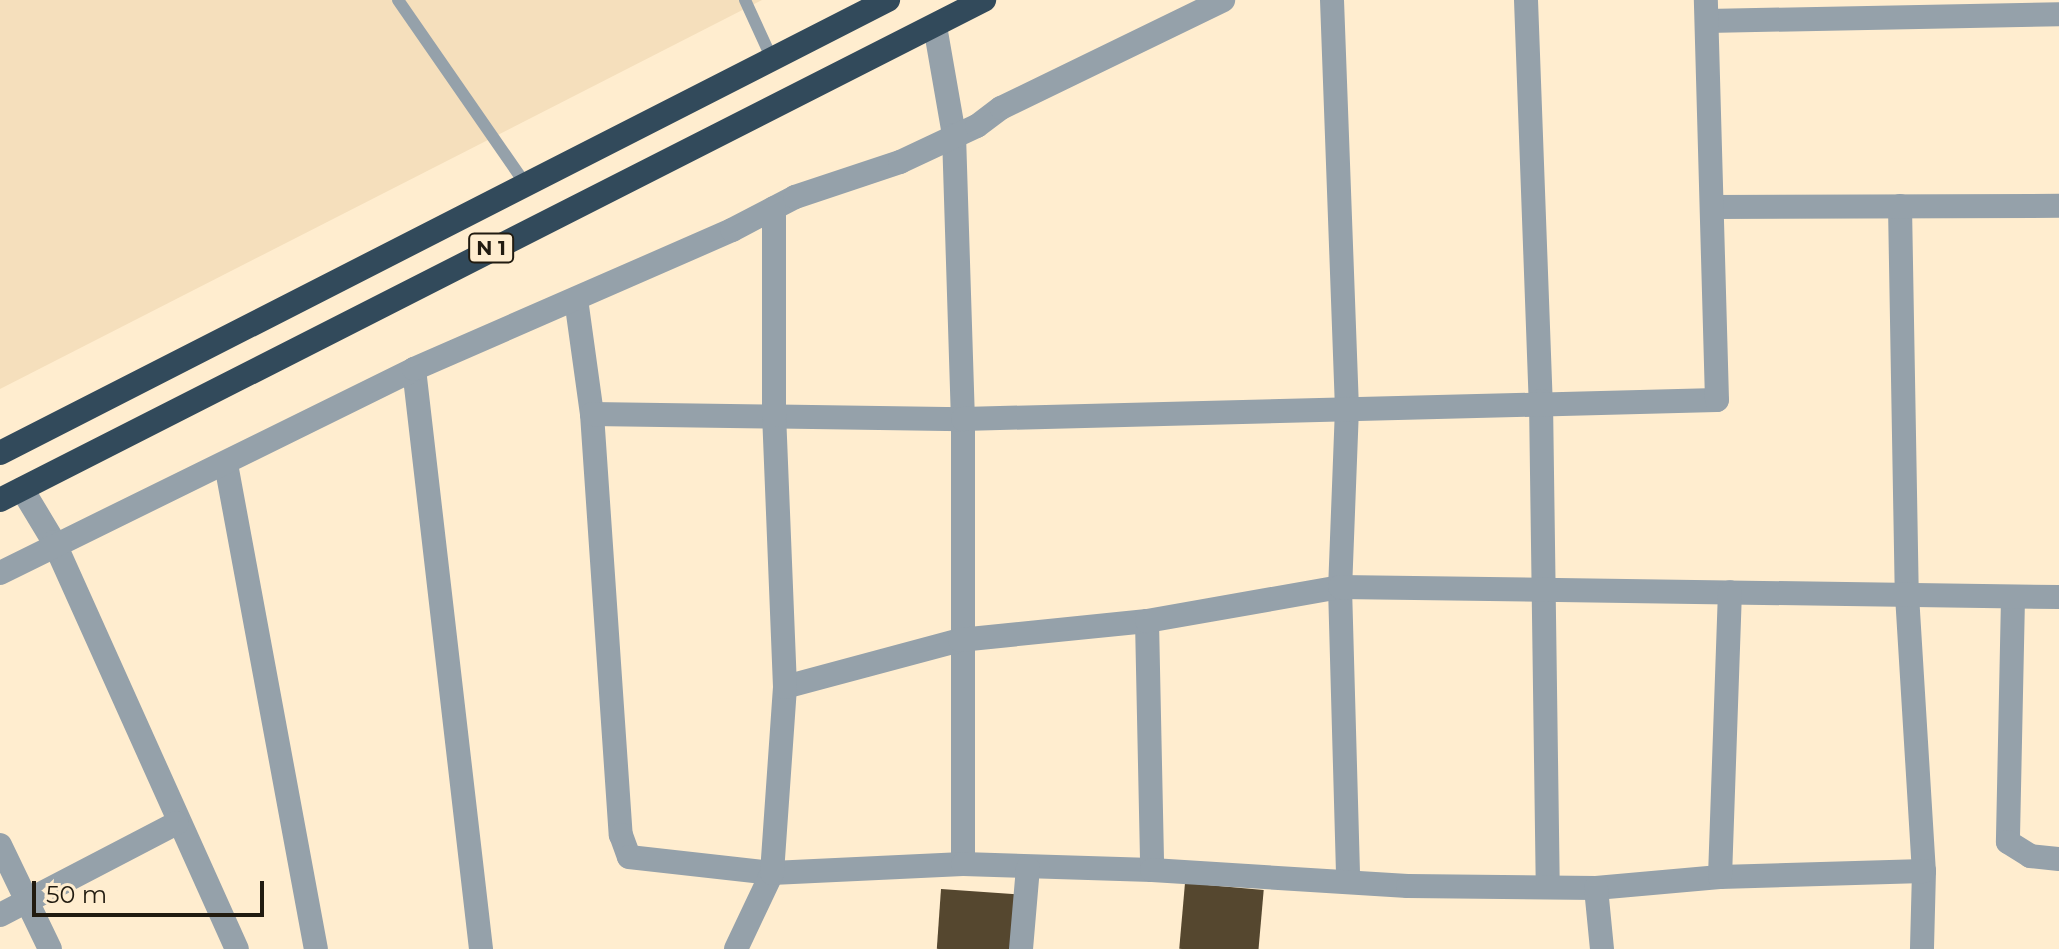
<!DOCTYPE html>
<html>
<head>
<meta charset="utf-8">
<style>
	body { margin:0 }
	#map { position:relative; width:2059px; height:949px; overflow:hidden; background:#ffedcf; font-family:Montserrat,sans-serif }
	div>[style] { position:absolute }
	.built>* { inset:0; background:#f5dfbc }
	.building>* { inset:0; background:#55472f; transform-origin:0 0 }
	.lane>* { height:12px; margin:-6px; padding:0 6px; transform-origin:6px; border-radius:6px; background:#95a1aa }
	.street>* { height:24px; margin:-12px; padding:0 12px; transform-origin:12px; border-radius:12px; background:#95a1aa }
	.highway>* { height:24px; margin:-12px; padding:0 12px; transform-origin:12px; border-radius:12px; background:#324a5b }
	span { translate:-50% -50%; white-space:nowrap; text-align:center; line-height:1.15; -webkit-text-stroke:8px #ffedcf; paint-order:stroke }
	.shield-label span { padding:2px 6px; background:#ffedcf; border:2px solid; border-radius:6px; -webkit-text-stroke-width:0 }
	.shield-label { font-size:20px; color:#211b10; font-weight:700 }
	.scale { position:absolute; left:32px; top:881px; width:232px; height:36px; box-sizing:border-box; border:4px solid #211b10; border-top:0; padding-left:10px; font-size:24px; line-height:28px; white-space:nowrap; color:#211b10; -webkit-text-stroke:6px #ffedcf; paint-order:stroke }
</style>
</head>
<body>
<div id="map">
	<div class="built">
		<div style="clip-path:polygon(0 0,762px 0,0 389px)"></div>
	</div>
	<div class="building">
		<div style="left:1185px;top:883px;width:79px;height:66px;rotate:5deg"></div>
		<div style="left:941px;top:889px;width:75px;height:60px;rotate:4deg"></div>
	</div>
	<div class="lane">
		<div style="left:398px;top:0;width:225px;rotate:55.3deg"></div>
		<div style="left:745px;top:0;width:65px;rotate:65.4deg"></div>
	</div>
	<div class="street">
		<div style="left:1332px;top:0;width:408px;rotate:87.9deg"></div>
		<div style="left:1347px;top:408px;width:179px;rotate:92.2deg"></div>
		<div style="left:1340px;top:587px;width:293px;rotate:88.4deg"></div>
		<div style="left:1526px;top:0;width:401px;rotate:87.9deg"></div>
		<div style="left:1541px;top:401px;width:486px;rotate:89.2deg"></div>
		<div style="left:1707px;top:21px;width:352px;rotate:-1.1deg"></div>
		<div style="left:935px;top:26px;width:111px;rotate:80.1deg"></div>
		<div style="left:954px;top:135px;width:284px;rotate:88.2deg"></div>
		<div style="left:963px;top:419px;width:445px;rotate:90deg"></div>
		<div style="left:1900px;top:206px;width:389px;rotate:89deg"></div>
		<div style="left:1907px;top:595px;width:277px;rotate:86.5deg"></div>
		<div style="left:1924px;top:871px;width:78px;rotate:91.5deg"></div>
		<div style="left:1712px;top:207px;width:347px;rotate:-0.2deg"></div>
		<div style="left:576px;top:299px;width:116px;rotate:82.1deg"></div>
		<div style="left:592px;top:414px;width:422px;rotate:86.1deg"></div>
		<div style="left:621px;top:835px;width:23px;rotate:70deg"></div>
		<div style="left:629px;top:857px;width:144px;rotate:6.4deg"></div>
		<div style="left:772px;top:873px;width:191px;rotate:-2.7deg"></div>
		<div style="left:963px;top:864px;width:189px;rotate:1.8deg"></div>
		<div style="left:414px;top:369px;width:584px;rotate:83.41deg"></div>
		<div style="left:592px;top:414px;width:371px;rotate:0.8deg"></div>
		<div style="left:963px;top:419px;width:754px;rotate:-1.44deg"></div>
		<div style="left:1717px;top:400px;width:400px;rotate:-91.6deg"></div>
		<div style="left:226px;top:464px;width:493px;rotate:79.5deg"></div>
		<div style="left:22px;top:489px;width:62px;rotate:58.9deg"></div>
		<div style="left:54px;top:542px;width:446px;rotate:65.8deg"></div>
		<div style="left:0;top:573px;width:462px;rotate:-26.2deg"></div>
		<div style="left:414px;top:369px;width:347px;rotate:-23.6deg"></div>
		<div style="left:732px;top:230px;width:71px;rotate:-27.6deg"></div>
		<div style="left:795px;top:197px;width:111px;rotate:-18.4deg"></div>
		<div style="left:900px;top:162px;width:85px;rotate:-25.1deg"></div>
		<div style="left:977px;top:126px;width:30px;rotate:-37deg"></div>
		<div style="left:1001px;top:108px;width:247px;rotate:-25.9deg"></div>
		<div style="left:2013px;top:598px;width:244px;rotate:91.2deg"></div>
		<div style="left:2008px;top:842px;width:26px;rotate:32deg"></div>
		<div style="left:2030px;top:856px;width:29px;rotate:6deg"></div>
		<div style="left:1147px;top:621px;width:249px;rotate:88.8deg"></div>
		<div style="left:1152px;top:870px;width:256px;rotate:3.6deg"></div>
		<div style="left:1408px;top:886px;width:188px;rotate:0.6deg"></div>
		<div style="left:1596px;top:888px;width:124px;rotate:-5.1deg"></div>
		<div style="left:1720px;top:877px;width:204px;rotate:-1.7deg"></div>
		<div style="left:785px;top:687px;width:181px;rotate:-15deg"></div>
		<div style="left:960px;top:640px;width:188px;rotate:-5.8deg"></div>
		<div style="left:1147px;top:621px;width:196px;rotate:-10deg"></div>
		<div style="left:1340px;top:587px;width:719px;rotate:0.8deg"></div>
		<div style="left:0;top:845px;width:115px;rotate:64.3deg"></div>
		<div style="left:1720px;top:877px;width:285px;rotate:-88deg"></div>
		<div style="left:1596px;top:888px;width:61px;rotate:84.4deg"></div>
		<div style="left:0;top:915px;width:199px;rotate:-27.5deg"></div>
		<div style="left:736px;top:949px;width:84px;rotate:-64.7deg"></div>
		<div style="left:772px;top:873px;width:186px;rotate:-86deg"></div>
		<div style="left:785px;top:687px;width:272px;rotate:-92.3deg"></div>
		<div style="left:774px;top:415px;width:207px;rotate:-90deg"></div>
		<div style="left:1021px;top:949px;width:81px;rotate:-85.1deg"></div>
	</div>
	<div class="highway">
		<div style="left:0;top:453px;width:997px;rotate:-27.03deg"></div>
		<div style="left:0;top:500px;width:1104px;rotate:-26.94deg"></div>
	</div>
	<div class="shield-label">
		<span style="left:491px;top:248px">N 1</span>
	</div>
	<div class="scale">50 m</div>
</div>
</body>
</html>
